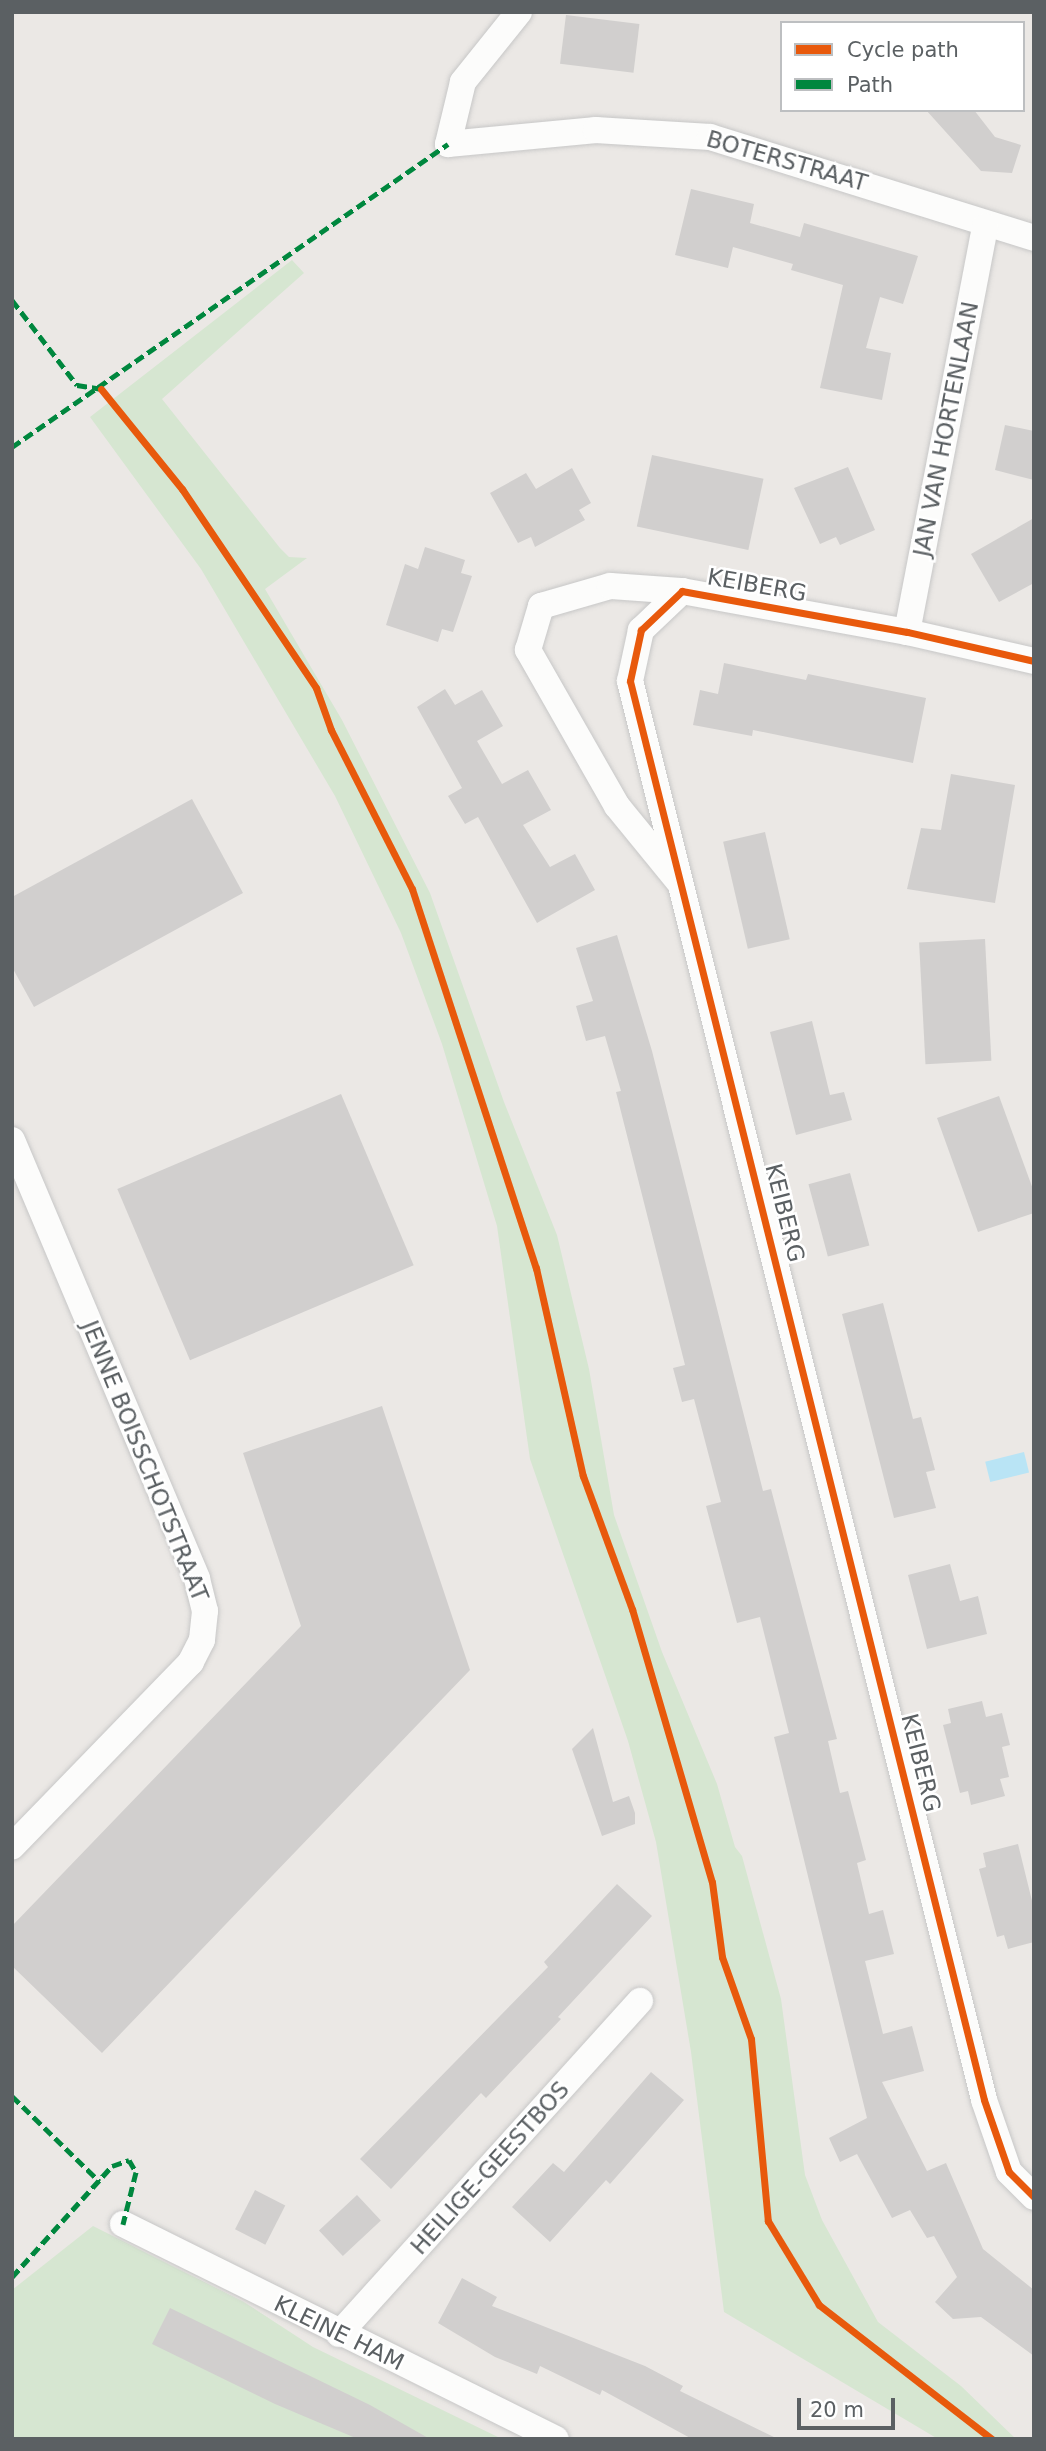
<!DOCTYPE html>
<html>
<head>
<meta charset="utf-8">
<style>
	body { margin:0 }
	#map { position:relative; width:1046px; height:2451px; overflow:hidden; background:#ebe8e5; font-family:"DejaVu Sans",sans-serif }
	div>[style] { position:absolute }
	.green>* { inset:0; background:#d6e6d1 }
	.water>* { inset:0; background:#b9e4f5; transform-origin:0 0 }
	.building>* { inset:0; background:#d1cfce; transform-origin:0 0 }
	.roads { filter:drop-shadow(0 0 2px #c7c7c7) drop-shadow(0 0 2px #c7c7c7) }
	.street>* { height:26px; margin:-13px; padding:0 13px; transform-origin:13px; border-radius:13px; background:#fcfcfb }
	.quiet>* { height:5px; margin-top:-2.5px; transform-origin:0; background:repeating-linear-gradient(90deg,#00873e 0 10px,transparent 0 15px) }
	.cycleway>* { height:7px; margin:-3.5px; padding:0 3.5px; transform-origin:3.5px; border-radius:3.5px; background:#e8590c }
	span { translate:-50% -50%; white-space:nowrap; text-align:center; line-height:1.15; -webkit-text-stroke:5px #fff; paint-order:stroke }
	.street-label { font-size:23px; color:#5b6063 }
	.frame { position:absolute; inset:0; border:14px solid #5b6063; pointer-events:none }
	.legend { position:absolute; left:780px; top:21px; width:245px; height:91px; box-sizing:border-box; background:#fff; border:2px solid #bdbfc1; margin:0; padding:9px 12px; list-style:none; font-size:21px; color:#5b6063 }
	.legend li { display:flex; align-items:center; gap:14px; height:35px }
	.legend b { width:35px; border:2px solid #bdbfc1 }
	.scale { position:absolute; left:797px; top:2398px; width:98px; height:32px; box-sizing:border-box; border:4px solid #5b6063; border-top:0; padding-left:9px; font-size:21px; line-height:24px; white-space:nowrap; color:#5b6063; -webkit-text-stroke:5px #fff; paint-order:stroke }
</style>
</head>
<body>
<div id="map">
	<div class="green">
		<div style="clip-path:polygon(292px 260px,304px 273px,162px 399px,280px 548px,289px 557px,307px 558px,265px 589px,342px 720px,430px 893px,504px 1102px,557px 1235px,589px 1369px,614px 1515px,662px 1652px,717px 1784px,735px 1847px,742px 1856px,781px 1999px,805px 2175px,822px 2220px,878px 2322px,961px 2386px,1016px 2439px,938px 2439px,724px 2312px,691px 2052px,656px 1842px,628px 1741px,530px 1459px,497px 1226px,442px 1044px,401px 933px,335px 796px,201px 569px,90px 417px)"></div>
		<div style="clip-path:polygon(93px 2226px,244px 2302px,313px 2347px,502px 2439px,12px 2439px,12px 2290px)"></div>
	</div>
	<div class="water">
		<div style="left:1024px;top:1452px;width:21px;height:40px;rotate:76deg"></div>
	</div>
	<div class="building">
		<div style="left:566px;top:15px;width:74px;height:49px;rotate:7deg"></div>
		<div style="clip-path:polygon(926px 110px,974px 110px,995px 137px,1021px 145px,1012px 173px,981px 171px)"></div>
		<div style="clip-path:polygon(691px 189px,754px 204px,750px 223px,800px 237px,804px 223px,918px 256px,903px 304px,880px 297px,866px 348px,891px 353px,882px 400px,820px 388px,843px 285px,791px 270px,793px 264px,733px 247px,728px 268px,675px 255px)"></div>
		<div style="clip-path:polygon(1005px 425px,1034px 431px,1034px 480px,995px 470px)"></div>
		<div style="left:652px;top:455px;width:114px;height:73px;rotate:12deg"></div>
		<div style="clip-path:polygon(848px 467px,875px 530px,840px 545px,836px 537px,820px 544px,794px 488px)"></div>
		<div style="clip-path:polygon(572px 468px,591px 503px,579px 510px,585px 520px,535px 547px,531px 537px,518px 543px,490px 493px,526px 473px,536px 489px)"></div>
		<div style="clip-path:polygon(1034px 518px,1034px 583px,999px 602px,971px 554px)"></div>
		<div style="clip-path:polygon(425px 547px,465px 560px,461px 573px,472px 576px,453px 632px,442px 629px,438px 642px,386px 625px,405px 564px,418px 569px)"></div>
		<div style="clip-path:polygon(724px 663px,806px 680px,808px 674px,926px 698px,913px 763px,753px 730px,752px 736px,693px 725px,700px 690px,718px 694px)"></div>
		<div style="clip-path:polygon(445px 689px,455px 705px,482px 690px,503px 726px,477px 741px,502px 784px,528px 770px,551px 810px,523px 825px,550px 867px,575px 854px,595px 890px,537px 923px,478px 817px,465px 824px,448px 796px,462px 788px,417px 707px)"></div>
		<div style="clip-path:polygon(951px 774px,1015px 785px,995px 903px,907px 889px,921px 828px,941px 830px)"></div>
		<div style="clip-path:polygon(192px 799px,243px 893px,34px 1007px,12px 967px,12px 897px)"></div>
		<div style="left:765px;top:832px;width:110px;height:43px;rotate:77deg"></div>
		<div style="clip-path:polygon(617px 935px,652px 1051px,763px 1491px,771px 1489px,837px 1739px,828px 1741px,840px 1793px,848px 1791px,866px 1860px,857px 1863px,869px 1914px,883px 1910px,894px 1954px,865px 1961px,883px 2034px,912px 2026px,924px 2071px,882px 2082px,927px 2171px,946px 2163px,983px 2249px,1034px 2290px,1034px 2356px,981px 2317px,953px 2319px,935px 2302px,957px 2277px,934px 2236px,927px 2238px,910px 2210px,892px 2218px,857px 2154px,840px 2162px,829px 2138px,867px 2118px,774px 1737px,789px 1733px,760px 1617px,737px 1623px,706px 1506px,721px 1502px,694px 1399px,682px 1402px,673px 1368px,685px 1365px,616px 1092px,621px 1091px,605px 1036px,586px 1041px,576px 1006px,593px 1001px,576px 948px)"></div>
		<div style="left:985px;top:939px;width:122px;height:66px;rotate:87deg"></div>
		<div style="clip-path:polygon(812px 1021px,830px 1095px,844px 1092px,852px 1120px,796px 1135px,770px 1032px)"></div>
		<div style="left:341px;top:1094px;width:186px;height:243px;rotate:67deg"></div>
		<div style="clip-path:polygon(999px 1096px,1034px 1192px,1034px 1213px,978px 1232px,937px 1118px)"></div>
		<div style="left:850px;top:1173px;width:75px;height:43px;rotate:75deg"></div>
		<div style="clip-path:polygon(883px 1303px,913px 1419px,921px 1417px,935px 1470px,926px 1472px,936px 1508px,894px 1518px,842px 1314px)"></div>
		<div style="clip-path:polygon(382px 1406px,470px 1670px,102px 2053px,12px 1966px,12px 1926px,301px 1626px,243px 1453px)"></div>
		<div style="clip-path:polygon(950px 1564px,960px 1601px,978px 1596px,987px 1634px,927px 1649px,908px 1575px)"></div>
		<div style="clip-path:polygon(982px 1701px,986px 1717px,1002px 1713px,1010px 1745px,1002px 1747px,1009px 1777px,1000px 1779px,1005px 1796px,971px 1805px,968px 1791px,960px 1793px,943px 1725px,951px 1723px,948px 1709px)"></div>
		<div style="clip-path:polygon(593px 1728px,613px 1802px,629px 1796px,635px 1813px,635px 1824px,602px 1836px,572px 1749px)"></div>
		<div style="clip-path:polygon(1018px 1844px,1034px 1909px,1034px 1942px,1008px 1949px,1004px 1935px,997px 1937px,979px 1869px,986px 1867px,983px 1853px)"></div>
		<div style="clip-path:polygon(617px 1884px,652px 1916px,558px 2017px,561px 2019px,486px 2098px,481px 2093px,391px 2189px,360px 2159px,548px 1967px,544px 1962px)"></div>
		<div style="clip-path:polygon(651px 2072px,684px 2100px,610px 2184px,606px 2180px,550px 2242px,512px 2207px,553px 2163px,564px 2172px)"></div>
		<div style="left:255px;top:2190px;width:34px;height:44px;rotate:27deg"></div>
		<div style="left:357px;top:2195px;width:35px;height:52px;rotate:47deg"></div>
		<div style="clip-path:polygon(462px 2278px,497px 2297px,492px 2306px,645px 2366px,683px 2386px,680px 2391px,778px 2439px,692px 2439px,602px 2390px,600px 2395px,540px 2366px,537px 2374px,495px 2357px,438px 2323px)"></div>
		<div style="clip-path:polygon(170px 2308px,370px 2405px,430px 2439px,358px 2439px,275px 2404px,152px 2344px)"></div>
	</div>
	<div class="roads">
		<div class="street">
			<div style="left:519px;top:12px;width:90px;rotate:128.7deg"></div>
			<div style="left:463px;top:82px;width:64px;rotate:103.6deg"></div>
			<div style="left:448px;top:144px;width:149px;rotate:-5.4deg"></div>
			<div style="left:596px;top:130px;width:114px;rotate:3.5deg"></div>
			<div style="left:710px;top:137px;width:339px;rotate:17.3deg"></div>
			<div style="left:907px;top:632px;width:413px;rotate:-79.1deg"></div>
			<div style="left:1034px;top:661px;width:130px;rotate:-167.1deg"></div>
			<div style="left:907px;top:632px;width:229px;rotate:-169.7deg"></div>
			<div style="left:682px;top:591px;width:57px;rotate:136.4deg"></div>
			<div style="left:641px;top:630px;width:52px;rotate:102.2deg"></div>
			<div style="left:630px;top:681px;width:1462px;rotate:75.99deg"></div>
			<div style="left:984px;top:2100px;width:76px;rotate:70.9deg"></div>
			<div style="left:1009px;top:2172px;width:35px;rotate:45deg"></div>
			<div style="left:679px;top:882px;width:98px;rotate:-129.2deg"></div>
			<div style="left:617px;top:806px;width:180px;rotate:-119.7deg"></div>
			<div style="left:528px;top:650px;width:46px;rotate:-73.5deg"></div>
			<div style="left:541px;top:606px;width:72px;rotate:-16.2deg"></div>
			<div style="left:610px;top:586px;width:72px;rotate:4deg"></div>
			<div style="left:12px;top:1140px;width:476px;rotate:67.1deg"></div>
			<div style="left:197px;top:1579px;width:33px;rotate:76deg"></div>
			<div style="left:205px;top:1611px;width:29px;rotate:96deg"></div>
			<div style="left:202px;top:1640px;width:25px;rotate:117deg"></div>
			<div style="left:191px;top:1662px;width:257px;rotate:134.1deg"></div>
			<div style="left:123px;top:2224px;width:483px;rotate:26.4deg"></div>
			<div style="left:339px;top:2334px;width:449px;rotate:-47.9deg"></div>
		</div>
	</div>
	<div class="quiet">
		<div style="left:12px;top:300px;width:107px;rotate:52.6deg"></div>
		<div style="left:77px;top:385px;width:24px;rotate:9deg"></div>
		<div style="left:12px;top:447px;width:531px;rotate:-34.8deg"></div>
		<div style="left:12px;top:2096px;width:122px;rotate:44.3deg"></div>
		<div style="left:12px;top:2277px;width:149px;rotate:-48deg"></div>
		<div style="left:112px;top:2166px;width:18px;rotate:-19deg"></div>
		<div style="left:129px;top:2160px;width:14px;rotate:60deg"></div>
		<div style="left:136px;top:2172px;width:54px;rotate:104deg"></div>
	</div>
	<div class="cycleway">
		<div style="left:101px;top:389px;width:129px;rotate:51deg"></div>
		<div style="left:182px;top:489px;width:240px;rotate:56deg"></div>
		<div style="left:316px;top:688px;width:45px;rotate:70.3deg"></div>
		<div style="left:331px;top:730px;width:178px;rotate:63deg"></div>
		<div style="left:412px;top:889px;width:399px;rotate:71.9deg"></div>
		<div style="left:536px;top:1268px;width:213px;rotate:77.3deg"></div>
		<div style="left:583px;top:1476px;width:142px;rotate:69.8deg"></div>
		<div style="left:632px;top:1609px;width:284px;rotate:73.7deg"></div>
		<div style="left:712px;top:1882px;width:76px;rotate:82.4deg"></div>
		<div style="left:722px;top:1957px;width:87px;rotate:70.5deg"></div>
		<div style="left:751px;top:2039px;width:183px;rotate:84.7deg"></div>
		<div style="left:768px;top:2221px;width:98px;rotate:58.7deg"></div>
		<div style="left:819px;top:2305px;width:219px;rotate:37.8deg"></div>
		<div style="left:1034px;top:661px;width:130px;rotate:-167.1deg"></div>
		<div style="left:907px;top:632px;width:229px;rotate:-169.7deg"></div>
		<div style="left:682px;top:591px;width:57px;rotate:136.4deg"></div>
		<div style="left:641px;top:630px;width:52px;rotate:102.2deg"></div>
		<div style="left:630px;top:681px;width:1462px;rotate:75.99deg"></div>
		<div style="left:984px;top:2100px;width:76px;rotate:70.9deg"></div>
		<div style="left:1009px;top:2172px;width:35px;rotate:45deg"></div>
	</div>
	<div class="street-label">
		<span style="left:787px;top:161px;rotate:16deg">BOTERSTRAAT</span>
		<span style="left:946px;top:429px;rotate:-79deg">JAN VAN HORTENLAAN</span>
		<span style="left:757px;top:585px;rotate:10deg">KEIBERG</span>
		<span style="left:785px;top:1213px;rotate:76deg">KEIBERG</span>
		<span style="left:145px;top:1461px;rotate:68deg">JENNE BOISSCHOTSTRAAT</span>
		<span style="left:921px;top:1763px;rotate:76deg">KEIBERG</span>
		<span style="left:490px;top:2168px;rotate:-48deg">HEILIGE-GEESTBOS</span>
		<span style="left:339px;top:2333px;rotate:26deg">KLEINE HAM</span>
	</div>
	<div class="frame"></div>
	<ul class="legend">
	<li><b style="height:9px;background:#e8590c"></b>Cycle path</li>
	<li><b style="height:9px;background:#00873e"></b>Path</li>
	</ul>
	<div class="scale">20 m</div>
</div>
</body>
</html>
